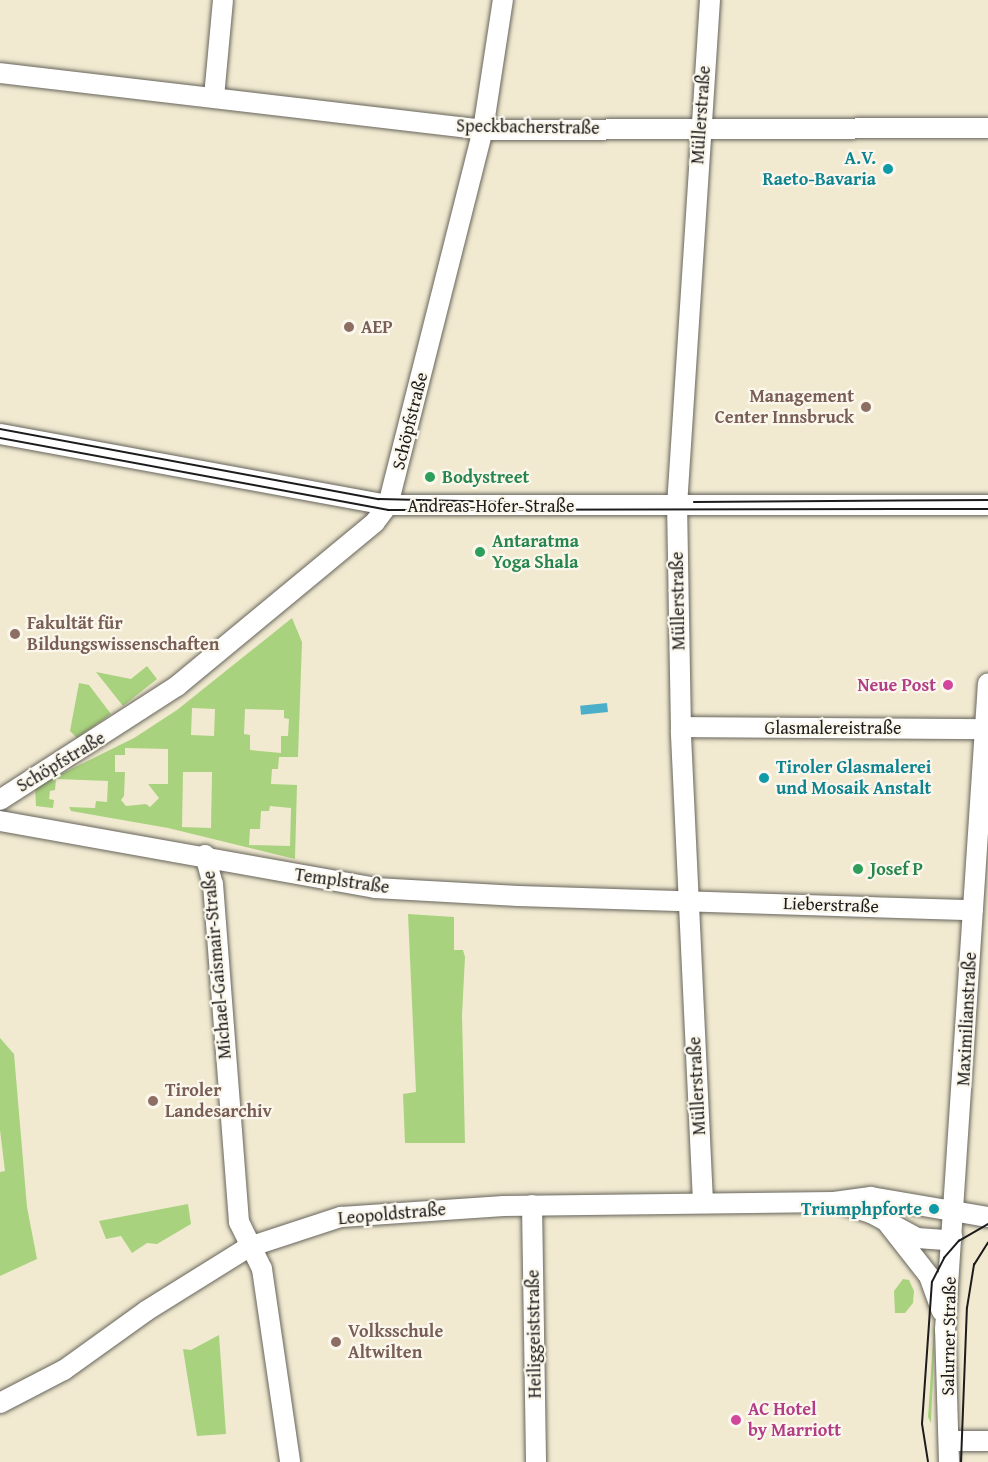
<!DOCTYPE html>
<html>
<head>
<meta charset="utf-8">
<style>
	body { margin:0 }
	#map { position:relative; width:988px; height:1462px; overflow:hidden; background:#f1ead1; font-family:"Gentium Book Plus",serif }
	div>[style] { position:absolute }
	.green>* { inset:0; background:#a9d27e }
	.water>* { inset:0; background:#4bafca; transform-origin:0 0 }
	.roads { filter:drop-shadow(0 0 2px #67645b) drop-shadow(0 0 2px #67645b) }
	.minor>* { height:20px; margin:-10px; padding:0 10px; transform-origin:10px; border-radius:10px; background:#fff }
	.tram>* { height:1.5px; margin:-0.75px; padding:0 0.75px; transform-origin:0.75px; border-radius:0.75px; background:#1c1c1c }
	.dots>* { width:16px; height:16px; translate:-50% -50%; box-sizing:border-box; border:3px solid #fbf7ec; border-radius:50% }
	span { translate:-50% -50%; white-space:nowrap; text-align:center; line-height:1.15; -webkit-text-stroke:4.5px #fbf7ec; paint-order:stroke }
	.street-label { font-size:18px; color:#1c1c1c }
	.culture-label { font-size:18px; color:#0d838f; font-weight:700 }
	.right { translate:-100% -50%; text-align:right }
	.left { translate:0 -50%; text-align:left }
	.education-label { font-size:18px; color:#785e54; font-weight:700 }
	.leisure-label { font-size:18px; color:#27864d; font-weight:700 }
	.hotel-label { font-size:18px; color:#b23c85; font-weight:700 }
</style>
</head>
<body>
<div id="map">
	<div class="green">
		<div style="clip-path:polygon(evenodd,292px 618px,302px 642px,298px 757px,279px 757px,278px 769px,272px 769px,271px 784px,297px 785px,295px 859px,168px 828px,71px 811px,69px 807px,95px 808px,96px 801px,107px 802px,108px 781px,56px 779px,55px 790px,50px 791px,49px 799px,54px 800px,53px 808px,36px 806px,35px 787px,134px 738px,177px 710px,292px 618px,192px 708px,215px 709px,214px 736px,191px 735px,192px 708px,292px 618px,245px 709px,284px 710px,284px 718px,289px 719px,288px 736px,281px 736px,281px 753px,250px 750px,250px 735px,244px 734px,245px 709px,292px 618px,125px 748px,168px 749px,168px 784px,148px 784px,159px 798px,150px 807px,146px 804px,126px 806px,121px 800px,124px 796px,125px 772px,115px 772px,115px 755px,125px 755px,125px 748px,292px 618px,183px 772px,212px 772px,211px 828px,182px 827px,183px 772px,292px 618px,270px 806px,291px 808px,290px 846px,249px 845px,250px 829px,260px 829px,261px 811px,269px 811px,270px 806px)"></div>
		<div style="clip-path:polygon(147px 666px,157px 679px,123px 706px,96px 672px,131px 679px)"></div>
		<div style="clip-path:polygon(79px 683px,89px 685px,111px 714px,77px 738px,70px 731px)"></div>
		<div style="clip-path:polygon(408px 914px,454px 917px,454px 950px,463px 950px,465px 957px,462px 1015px,465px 1143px,405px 1143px,403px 1094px,416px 1092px)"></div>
		<div style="clip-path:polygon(0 1038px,14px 1054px,27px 1207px,37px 1259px,0 1276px,0 1172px,5px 1171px,0 1130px)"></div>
		<div style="clip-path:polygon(188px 1204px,191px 1224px,157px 1244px,147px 1243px,132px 1253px,121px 1236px,106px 1239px,99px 1221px)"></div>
		<div style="clip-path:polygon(903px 1279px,909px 1280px,914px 1291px,913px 1303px,905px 1313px,895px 1313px,894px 1291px)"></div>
		<div style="clip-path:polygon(934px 1327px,935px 1329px,931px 1423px,928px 1417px)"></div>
		<div style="clip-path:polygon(219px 1335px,226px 1434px,197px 1436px,183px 1349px,191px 1350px)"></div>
	</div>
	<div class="water">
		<div style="left:607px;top:703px;width:9px;height:27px;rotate:84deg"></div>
	</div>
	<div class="roads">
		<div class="minor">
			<div style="left:0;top:73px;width:486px;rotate:6.7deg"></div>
			<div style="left:483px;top:130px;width:505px;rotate:-0.23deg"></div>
			<div style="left:214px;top:97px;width:97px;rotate:-84.7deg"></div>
			<div style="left:0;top:434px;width:394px;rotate:10.4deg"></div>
			<div style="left:388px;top:505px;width:600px"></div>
			<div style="left:681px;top:727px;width:303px;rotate:0.4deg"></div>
			<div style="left:0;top:800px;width:211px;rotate:-32.8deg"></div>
			<div style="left:177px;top:686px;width:257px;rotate:-39.6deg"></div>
			<div style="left:375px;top:522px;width:21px;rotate:-53deg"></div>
			<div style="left:388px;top:505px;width:387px;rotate:-75.8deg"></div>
			<div style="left:483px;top:130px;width:132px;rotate:-81.3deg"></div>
			<div style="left:0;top:821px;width:381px;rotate:10.1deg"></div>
			<div style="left:375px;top:888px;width:143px;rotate:3.2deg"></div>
			<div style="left:518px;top:896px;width:455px;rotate:1.8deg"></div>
			<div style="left:205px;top:855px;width:30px;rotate:75deg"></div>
			<div style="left:213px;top:884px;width:339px;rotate:85.6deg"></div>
			<div style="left:239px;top:1222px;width:52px;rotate:63.9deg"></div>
			<div style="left:262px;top:1269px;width:195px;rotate:81.7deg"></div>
			<div style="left:703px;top:1202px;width:472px;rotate:-92.7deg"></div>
			<div style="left:681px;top:731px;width:225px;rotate:-91deg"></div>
			<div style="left:677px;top:506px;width:507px;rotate:-86.27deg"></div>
			<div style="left:840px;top:1203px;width:33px;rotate:18deg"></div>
			<div style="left:871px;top:1213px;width:52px;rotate:28.5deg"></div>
			<div style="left:917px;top:1238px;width:28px;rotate:4deg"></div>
			<div style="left:945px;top:1240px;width:8px;rotate:-23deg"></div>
			<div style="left:532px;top:1205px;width:257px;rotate:89.1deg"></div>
			<div style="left:886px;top:1221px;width:70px;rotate:52deg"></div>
			<div style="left:929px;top:1276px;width:37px;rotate:70deg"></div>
			<div style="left:0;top:1403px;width:72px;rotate:-27.3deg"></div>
			<div style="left:64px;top:1370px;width:101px;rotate:-35.7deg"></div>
			<div style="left:146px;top:1311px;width:121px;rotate:-31.9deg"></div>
			<div style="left:249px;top:1247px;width:97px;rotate:-18.1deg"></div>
			<div style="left:341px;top:1217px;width:163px;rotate:-3.9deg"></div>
			<div style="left:504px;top:1206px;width:330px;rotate:-0.7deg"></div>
			<div style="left:834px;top:1202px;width:37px;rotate:-8deg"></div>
			<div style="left:871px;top:1197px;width:119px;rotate:9.7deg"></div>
			<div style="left:949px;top:1441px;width:39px"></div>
			<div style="left:949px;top:1462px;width:132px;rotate:-91.7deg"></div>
			<div style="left:945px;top:1330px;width:648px;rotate:-86.2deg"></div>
		</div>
	</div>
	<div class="tram">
		<div style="left:0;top:429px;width:385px;rotate:10.5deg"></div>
		<div style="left:379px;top:499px;width:126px;rotate:1.4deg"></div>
		<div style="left:0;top:438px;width:395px;rotate:10.5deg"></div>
		<div style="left:388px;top:510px;width:600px;rotate:-0.1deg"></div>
		<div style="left:694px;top:502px;width:294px;rotate:-0.4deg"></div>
		<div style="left:928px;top:1462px;width:38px;rotate:-99deg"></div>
		<div style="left:922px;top:1424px;width:142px;rotate:-86deg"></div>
		<div style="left:932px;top:1282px;width:27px;rotate:-63deg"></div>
		<div style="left:944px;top:1258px;width:23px;rotate:-49deg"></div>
		<div style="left:959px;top:1241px;width:34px;rotate:-30deg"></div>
		<div style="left:961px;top:1462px;width:154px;rotate:-87.8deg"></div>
		<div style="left:967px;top:1308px;width:44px;rotate:-80.8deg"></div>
		<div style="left:974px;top:1265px;width:26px;rotate:-58deg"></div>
	</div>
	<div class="dots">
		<div style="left:888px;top:169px;background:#0f9aa8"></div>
		<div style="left:349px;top:327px;background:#8d6e63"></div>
		<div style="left:866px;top:407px;background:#8d6e63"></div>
		<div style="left:430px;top:477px;background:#2e9e5b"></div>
		<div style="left:480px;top:552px;background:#2e9e5b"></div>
		<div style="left:15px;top:634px;background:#8d6e63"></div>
		<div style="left:948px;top:685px;background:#d1479c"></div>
		<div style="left:764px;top:778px;background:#0f9aa8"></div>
		<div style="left:858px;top:869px;background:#2e9e5b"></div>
		<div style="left:153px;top:1101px;background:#8d6e63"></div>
		<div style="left:934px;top:1209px;background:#0f9aa8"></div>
		<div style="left:336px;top:1342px;background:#8d6e63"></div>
		<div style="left:736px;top:1420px;background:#d1479c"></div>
	</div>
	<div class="street-label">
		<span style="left:701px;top:115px;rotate:-86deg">Müllerstraße</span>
		<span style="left:528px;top:127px;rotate:1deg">Speckbacherstraße</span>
		<span style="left:410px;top:421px;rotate:-76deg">Schöpfstraße</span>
		<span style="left:491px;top:506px">Andreas-Hofer-Straße</span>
		<span style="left:678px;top:601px;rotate:-91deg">Müllerstraße</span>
		<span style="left:833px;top:728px">Glasmalereistraße</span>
		<span style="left:61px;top:762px;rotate:-31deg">Schöpfstraße</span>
		<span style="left:342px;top:881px;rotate:8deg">Templstraße</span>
		<span style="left:831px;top:905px;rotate:2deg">Lieberstraße</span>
		<span style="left:217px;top:965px;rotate:-95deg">Michael-Gaismair-Straße</span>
		<span style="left:967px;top:1019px;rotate:-87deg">Maximilianstraße</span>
		<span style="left:697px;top:1086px;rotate:-93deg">Müllerstraße</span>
		<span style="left:392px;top:1214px;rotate:-5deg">Leopoldstraße</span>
		<span style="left:534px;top:1334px;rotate:-91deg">Heiliggeiststraße</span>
		<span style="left:949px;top:1336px;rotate:-89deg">Salurner Straße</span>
	</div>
	<div class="culture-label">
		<span class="right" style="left:876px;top:169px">A.V.<br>Raeto-Bavaria</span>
		<span class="left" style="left:776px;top:778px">Tiroler Glasmalerei<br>und Mosaik Anstalt</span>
		<span class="right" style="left:922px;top:1209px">Triumphpforte</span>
	</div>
	<div class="education-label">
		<span class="left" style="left:361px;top:327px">AEP</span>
		<span class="right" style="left:854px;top:407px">Management<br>Center Innsbruck</span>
		<span class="left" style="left:27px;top:634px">Fakultät für<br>Bildungswissenschaften</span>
		<span class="left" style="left:165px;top:1101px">Tiroler<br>Landesarchiv</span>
		<span class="left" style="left:348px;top:1342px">Volksschule<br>Altwilten</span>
	</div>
	<div class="leisure-label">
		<span class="left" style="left:442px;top:477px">Bodystreet</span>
		<span class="left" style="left:492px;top:552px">Antaratma<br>Yoga Shala</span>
		<span class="left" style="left:870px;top:869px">Josef P</span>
	</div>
	<div class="hotel-label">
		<span class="right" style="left:936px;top:685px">Neue Post</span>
		<span class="left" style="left:748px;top:1420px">AC Hotel<br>by Marriott</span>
	</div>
</div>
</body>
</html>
